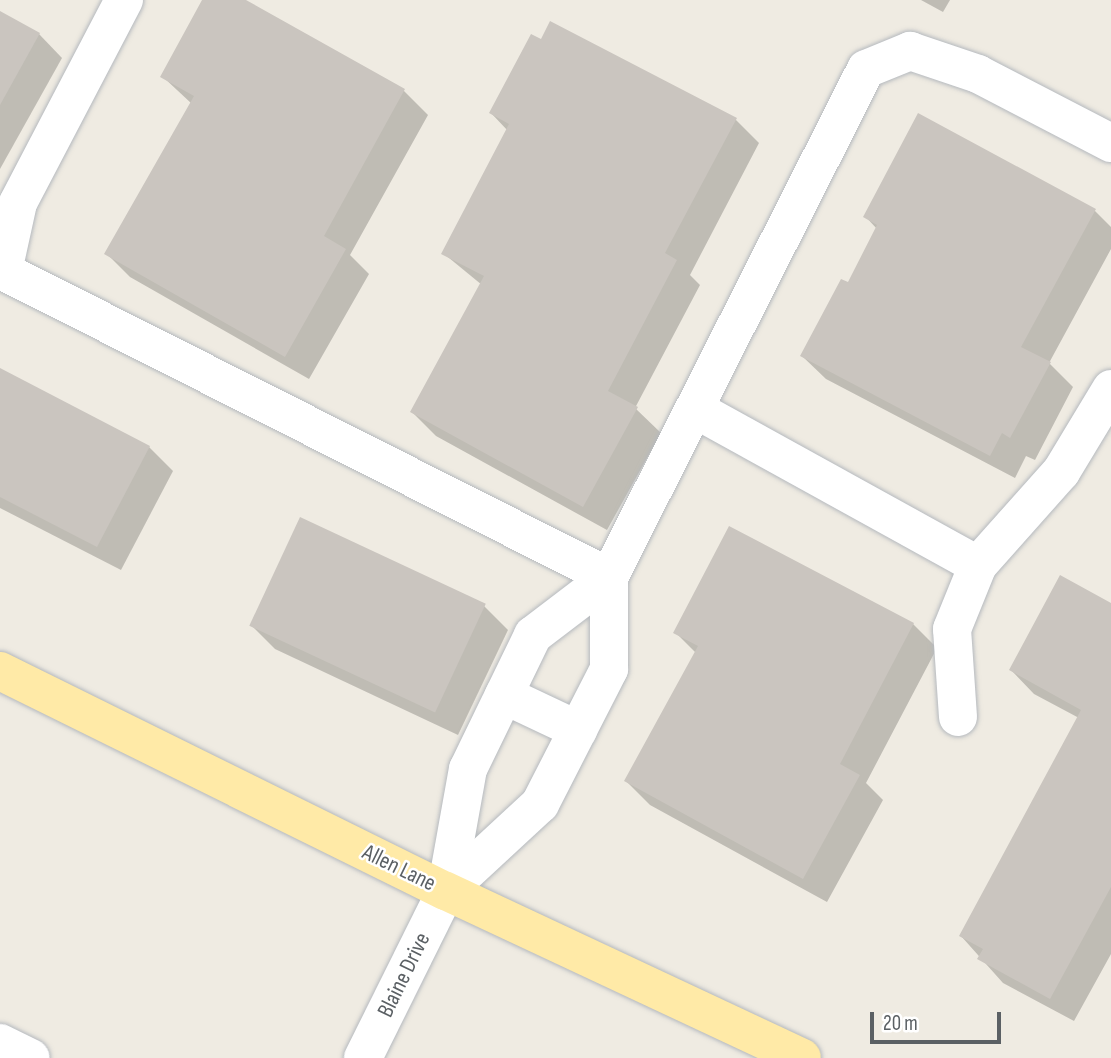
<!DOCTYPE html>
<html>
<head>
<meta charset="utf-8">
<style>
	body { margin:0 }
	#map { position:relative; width:1111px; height:1058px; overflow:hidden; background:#efebe2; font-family:"Sofia Sans Condensed",sans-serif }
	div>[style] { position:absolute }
	.shadow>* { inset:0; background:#0003 }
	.building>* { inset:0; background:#cac5bf; transform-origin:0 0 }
	.roads { filter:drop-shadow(0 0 2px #b5b9be) drop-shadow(0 0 2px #b5b9be) }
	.minor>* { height:38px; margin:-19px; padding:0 19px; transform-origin:19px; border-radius:19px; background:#fff }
	.major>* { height:38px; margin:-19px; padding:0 19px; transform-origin:19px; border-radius:19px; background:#ffeaa7 }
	span { translate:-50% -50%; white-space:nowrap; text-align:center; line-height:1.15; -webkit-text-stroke:5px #fff; paint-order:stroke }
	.street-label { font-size:23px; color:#5b6064 }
	.scale { position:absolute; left:870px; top:1012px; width:131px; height:32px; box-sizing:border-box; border:4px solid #5b6064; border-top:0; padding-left:9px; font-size:21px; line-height:24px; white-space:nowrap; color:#5b6064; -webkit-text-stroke:5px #fff; paint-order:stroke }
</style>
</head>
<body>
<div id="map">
	<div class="shadow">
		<div style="clip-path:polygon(204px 0,242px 0,404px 91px,428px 115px,350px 255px,369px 274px,309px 379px,130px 277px,106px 253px,192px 104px,162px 76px)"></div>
		<div style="clip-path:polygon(921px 0,950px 0,943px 12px)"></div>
		<div style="clip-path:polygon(0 13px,39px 34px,62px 58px,0 169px)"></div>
		<div style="clip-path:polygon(491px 113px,736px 120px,759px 143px,690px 275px,700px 285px,635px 408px,661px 433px,607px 530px,436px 436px,412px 412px,482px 285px,443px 253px,508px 131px)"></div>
		<div style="clip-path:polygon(919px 116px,1095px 211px,1111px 227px,1111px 249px,1049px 363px,1073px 387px,1035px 460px,1026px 456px,1015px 478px,826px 379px,802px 356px,849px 284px,877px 229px,865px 216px)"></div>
		<div style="clip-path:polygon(0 370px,149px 447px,173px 471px,121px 570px,0 508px)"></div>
		<div style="clip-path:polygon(1111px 605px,1111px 954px,1074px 1021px,1003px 983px,961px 936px,1079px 718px,1034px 694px,1011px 670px)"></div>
		<div style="clip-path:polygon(484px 606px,508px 630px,458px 735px,275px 649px,251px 625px)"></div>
		<div style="clip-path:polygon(913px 624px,937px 648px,866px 783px,883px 800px,827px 902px,650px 805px,626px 781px,696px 653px,675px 632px)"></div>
	</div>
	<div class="building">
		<div style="clip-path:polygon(202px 0,246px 0,405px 89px,324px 236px,346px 249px,285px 357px,104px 254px,194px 96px,160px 77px)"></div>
		<div style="clip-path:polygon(0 11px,40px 33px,0 105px)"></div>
		<div style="clip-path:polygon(550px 21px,737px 118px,665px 253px,677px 260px,608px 391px,638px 407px,583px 507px,410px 412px,484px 276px,441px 254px,509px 124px,489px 113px,531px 34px,541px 39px)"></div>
		<div style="clip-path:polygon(918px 113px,1096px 209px,1021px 347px,1051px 362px,1010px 438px,1002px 433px,990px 456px,800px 356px,841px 279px,848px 282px,877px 225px,863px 217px)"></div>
		<div style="clip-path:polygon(0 368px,150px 446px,97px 547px,0 497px)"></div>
		<div style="left:300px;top:517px;width:205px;height:120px;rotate:25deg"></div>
		<div style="clip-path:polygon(729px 526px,914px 623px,840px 764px,860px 775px,803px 879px,624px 781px,698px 646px,673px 633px)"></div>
		<div style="clip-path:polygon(1060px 575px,1111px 603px,1111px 887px,1050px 999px,977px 959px,983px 949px,959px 936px,1081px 710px,1009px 670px)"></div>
	</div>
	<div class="roads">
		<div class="minor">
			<div style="left:124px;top:0;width:229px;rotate:117.6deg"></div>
			<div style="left:18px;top:203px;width:70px;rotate:102.4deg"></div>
			<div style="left:3px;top:271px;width:679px;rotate:26.79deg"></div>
			<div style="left:695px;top:409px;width:323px;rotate:28.9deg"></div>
			<div style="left:504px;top:695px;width:82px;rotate:25.3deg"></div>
			<div style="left:958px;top:717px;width:88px;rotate:-93.9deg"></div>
			<div style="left:952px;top:629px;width:69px;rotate:-67.9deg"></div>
			<div style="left:978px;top:565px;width:125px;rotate:-48.3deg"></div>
			<div style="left:1061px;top:472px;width:97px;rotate:-58.9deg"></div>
			<div style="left:446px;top:891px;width:128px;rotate:-42.8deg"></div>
			<div style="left:540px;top:804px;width:152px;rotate:-62.9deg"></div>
			<div style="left:609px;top:669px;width:92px;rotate:-90deg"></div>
			<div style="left:0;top:1043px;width:34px;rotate:26deg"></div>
			<div style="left:363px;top:1058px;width:186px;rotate:-63.6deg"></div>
			<div style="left:446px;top:891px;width:124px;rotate:-79.8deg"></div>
			<div style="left:468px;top:769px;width:149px;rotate:-64.1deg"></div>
			<div style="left:533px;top:635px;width:96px;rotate:-37.3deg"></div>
			<div style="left:609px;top:577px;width:569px;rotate:-63.16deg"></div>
			<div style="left:866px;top:69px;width:48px;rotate:-22.2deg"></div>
			<div style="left:910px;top:51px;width:72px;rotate:18.7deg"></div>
			<div style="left:978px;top:74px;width:150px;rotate:27.4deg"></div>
		</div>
		<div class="major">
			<div style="left:0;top:671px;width:497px;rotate:26.3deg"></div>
			<div style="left:446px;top:891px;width:393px;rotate:25.1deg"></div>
		</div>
	</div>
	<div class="street-label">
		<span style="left:399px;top:868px;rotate:26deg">Allen Lane</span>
		<span style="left:404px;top:975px;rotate:-64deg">Blaine Drive</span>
	</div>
	<div class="scale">20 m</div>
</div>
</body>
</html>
